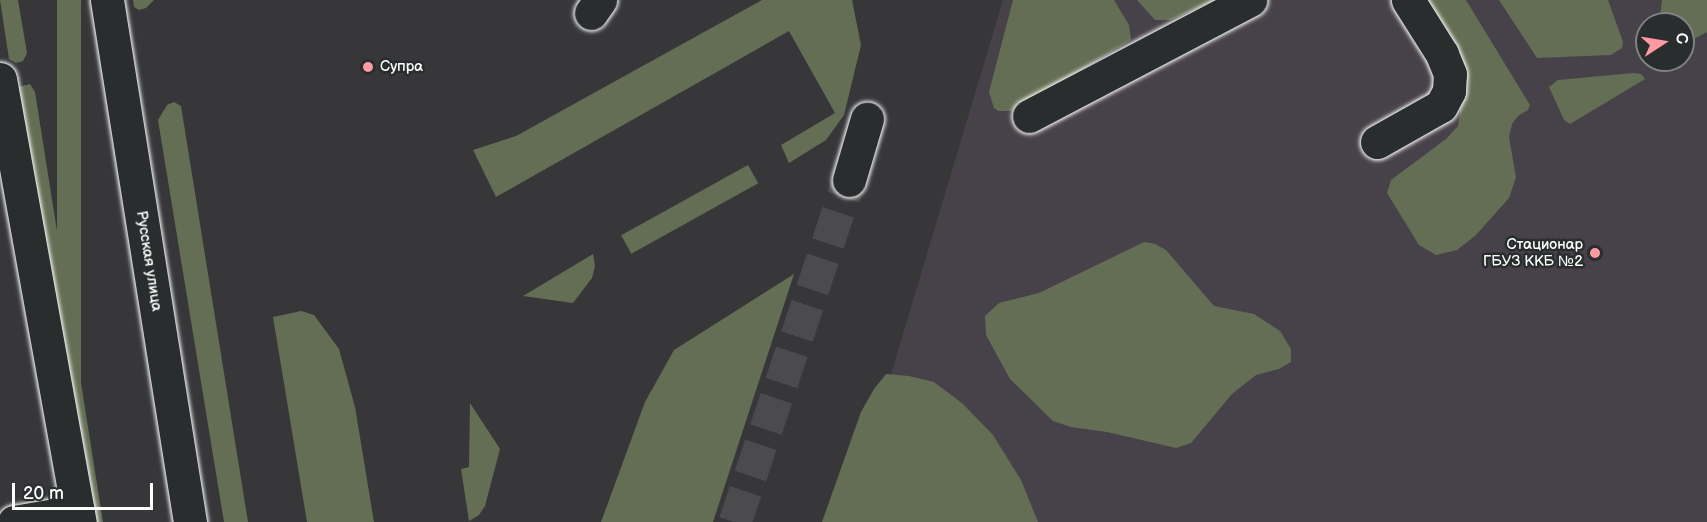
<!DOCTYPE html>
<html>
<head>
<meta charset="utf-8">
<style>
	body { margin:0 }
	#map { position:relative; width:1707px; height:522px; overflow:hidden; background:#37373a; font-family:"Balsamiq Sans",sans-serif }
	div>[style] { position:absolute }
	.built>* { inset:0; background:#474249 }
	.green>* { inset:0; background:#646e54; transform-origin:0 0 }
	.minor-tunnel>* { height:33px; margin-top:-16.5px; transform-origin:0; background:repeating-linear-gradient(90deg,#4b4b4e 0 33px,transparent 0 49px) }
	.roads { filter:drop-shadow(0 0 2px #fff) drop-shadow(0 0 2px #fff) }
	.minor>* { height:33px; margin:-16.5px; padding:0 16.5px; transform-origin:16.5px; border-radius:16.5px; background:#2a2d2e }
	.major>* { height:33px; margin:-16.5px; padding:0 16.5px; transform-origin:16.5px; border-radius:16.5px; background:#2a2d2e }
	.dots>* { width:16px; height:16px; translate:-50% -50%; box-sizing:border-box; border:3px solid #2a2d2e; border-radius:50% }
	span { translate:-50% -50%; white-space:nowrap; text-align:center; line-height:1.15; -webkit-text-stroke:5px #2a2d2e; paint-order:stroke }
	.poi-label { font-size:15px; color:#fff }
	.left { translate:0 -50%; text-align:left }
	.right { translate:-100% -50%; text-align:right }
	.street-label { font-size:15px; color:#fff }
	.north { position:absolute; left:1635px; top:12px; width:60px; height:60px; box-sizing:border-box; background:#2a2d2e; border:2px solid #7f8182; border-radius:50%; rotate:78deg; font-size:16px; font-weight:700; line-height:24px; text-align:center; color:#fff }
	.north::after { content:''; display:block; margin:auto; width:21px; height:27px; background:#ff9aa2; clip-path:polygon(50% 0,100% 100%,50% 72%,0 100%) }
	.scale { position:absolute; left:12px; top:483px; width:141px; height:27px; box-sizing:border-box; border:3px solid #fff; border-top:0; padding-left:8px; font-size:18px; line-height:21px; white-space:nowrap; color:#fff; -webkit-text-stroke:4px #2a2d2e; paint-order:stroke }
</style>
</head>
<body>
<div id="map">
	<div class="built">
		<div style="clip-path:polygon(evenodd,1003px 0,1707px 0,1707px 522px,993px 522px,889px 381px,1003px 0,1647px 24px,1683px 24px,1683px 60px,1647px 60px,1647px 24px)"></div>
	</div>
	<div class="green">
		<div style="clip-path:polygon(0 0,18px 0,27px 53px,23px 61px,16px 63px,9px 59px)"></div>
		<div style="left:57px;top:0;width:24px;height:528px"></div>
		<div style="clip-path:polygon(133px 0,154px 0,146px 8px,139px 10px,134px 7px)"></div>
		<div style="clip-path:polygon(762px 0,852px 0,861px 45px,844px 115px,826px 140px,789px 163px,781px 145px,835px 113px,789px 31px,496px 197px,473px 150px,516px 136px)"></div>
		<div style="clip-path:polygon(1013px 0,1114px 0,1129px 25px,1131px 40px,1026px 103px,1011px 111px,998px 111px,994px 108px,989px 92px)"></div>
		<div style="clip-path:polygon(1137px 0,1216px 0,1171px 20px,1155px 20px)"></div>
		<div style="clip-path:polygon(1421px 0,1466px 0,1530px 105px,1528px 110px,1518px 116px,1512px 124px,1509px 137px,1516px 177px,1509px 198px,1476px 235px,1457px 250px,1436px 255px,1419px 245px,1387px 193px,1391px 180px,1446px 139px,1458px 126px,1460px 113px,1460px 86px)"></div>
		<div style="clip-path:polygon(1499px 0,1608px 0,1623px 42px,1622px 48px,1611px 55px,1537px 58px)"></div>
		<div style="clip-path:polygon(1662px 0,1707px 0,1707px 32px,1683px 45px,1683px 24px,1659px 24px)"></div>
		<div style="clip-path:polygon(1633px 73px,1641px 74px,1645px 79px,1570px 124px,1564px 120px,1549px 87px,1558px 80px)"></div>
		<div style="clip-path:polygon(30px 84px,35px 92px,103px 522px,93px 522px,15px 93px,19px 87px)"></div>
		<div style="clip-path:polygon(174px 102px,181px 106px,248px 522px,224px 522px,158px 120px,167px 105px)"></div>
		<div style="left:748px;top:165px;width:21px;height:145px;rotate:61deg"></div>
		<div style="clip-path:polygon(1144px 242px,1155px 244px,1166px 250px,1214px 306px,1254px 314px,1280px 331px,1291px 349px,1291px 362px,1279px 369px,1256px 375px,1232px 394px,1191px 443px,1176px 448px,1107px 432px,1071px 427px,1053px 421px,1010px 379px,986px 335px,985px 316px,999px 303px,1039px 293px)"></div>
		<div style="clip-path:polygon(593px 254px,595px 266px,592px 278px,573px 303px,523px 296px)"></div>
		<div style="clip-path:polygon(794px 274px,713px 522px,601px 522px,645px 402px,674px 350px)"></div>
		<div style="clip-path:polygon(301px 311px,314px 315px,339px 349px,355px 407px,374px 522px,307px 522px,273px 317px)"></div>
		<div style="clip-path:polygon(886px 374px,909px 376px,934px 382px,963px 404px,993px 435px,1021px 480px,1038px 522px,822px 522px,861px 412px,874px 389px)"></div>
		<div style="clip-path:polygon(470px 403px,500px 449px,485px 506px,479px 515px,469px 521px,461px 469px,469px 467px)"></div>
	</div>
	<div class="minor-tunnel">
		<div style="left:735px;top:522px;width:360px;rotate:-71.6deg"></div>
	</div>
	<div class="roads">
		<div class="minor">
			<div style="left:591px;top:13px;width:16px;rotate:-55deg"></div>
			<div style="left:0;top:79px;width:450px;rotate:79.8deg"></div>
			<div style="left:1029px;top:116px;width:250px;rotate:-27.7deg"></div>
			<div style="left:1377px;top:142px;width:73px;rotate:-29.4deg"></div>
			<div style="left:1441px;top:106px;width:17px;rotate:-62deg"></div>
			<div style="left:1449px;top:91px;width:17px;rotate:-87deg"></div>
			<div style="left:1450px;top:74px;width:22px;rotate:-112deg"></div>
			<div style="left:1442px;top:54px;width:64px;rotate:-122.2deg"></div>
			<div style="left:849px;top:180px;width:64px;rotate:-73.6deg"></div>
			<div style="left:14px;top:522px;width:65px;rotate:-9.8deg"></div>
		</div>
		<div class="major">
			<div style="left:107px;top:0;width:529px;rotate:80.97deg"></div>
		</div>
	</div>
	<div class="dots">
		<div style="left:368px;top:67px;background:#ff9aa2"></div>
		<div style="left:1595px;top:253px;background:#ff9aa2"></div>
	</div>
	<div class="poi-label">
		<span class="left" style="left:380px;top:67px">Супра</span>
		<span class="right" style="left:1583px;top:253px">Стационар<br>ГБУЗ ККБ №2</span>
	</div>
	<div class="street-label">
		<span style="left:149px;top:261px;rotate:81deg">Русская улица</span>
	</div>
	<div class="north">С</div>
	<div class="scale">20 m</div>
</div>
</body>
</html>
